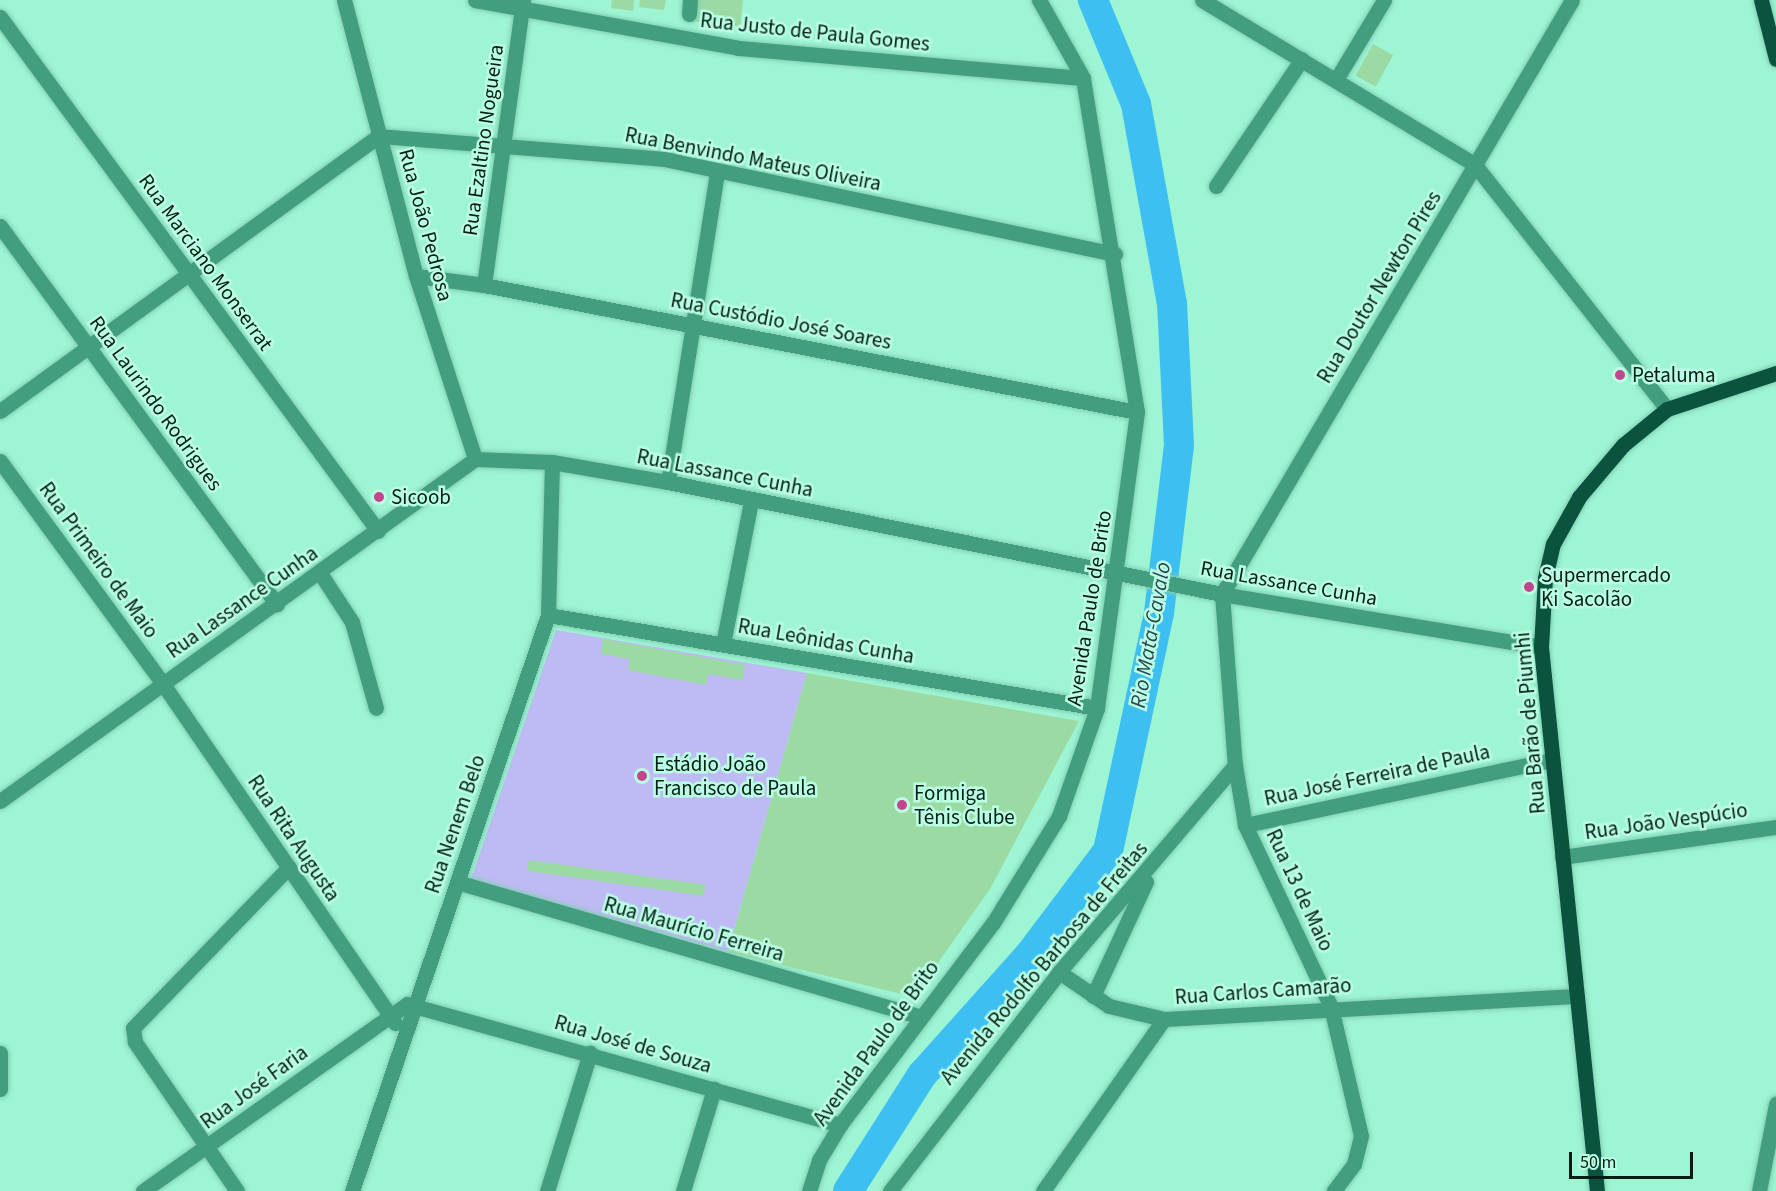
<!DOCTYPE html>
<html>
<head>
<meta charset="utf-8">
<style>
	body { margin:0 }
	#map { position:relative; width:1776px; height:1191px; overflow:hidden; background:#9df5d4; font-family:"Source Sans 3",sans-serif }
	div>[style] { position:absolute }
	.green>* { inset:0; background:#bebaf3 }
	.river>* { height:30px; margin:-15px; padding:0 15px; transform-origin:15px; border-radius:15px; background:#3dc0f1 }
	.building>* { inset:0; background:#9cdaa4; transform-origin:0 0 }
	.roads { filter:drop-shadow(0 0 2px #81ceb2) drop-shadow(0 0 2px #81ceb2) }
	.minor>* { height:15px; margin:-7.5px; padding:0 7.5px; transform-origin:7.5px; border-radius:7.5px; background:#429e7f }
	.major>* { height:15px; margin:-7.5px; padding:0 7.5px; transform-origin:7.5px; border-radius:7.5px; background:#0a533e }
	.dots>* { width:16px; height:16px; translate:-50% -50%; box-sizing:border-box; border:3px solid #baffe3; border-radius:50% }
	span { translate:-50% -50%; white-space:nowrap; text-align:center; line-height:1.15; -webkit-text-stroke:5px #baffe3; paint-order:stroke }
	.street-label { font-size:21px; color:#021e15 }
	.poi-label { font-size:21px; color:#021e15 }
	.left { translate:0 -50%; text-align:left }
	.water-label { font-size:22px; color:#2a4551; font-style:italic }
	.scale { position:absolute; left:1569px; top:1152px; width:124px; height:27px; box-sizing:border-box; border:3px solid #021e15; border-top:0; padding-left:8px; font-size:18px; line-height:21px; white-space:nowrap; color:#021e15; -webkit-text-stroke:4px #baffe3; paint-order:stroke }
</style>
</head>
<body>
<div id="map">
	<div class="green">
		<div style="clip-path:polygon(556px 630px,807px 673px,728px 952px,471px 879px)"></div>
	</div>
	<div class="river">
		<div style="left:848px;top:1191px;width:138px;rotate:-57.5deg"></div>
		<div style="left:922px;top:1075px;width:164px;rotate:-48.2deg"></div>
		<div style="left:1031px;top:953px;width:128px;rotate:-53deg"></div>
		<div style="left:1108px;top:851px;width:243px;rotate:-77.9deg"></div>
		<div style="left:1159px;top:613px;width:169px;rotate:-83.2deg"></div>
		<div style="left:1179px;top:445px;width:141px;rotate:-92.8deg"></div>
		<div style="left:1172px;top:304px;width:203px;rotate:-100.2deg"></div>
		<div style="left:1136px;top:104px;width:113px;rotate:-112.5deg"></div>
	</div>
	<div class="building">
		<div style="clip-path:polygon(612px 0,634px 0,633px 11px,611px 8px)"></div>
		<div style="clip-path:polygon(640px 0,666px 0,664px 10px,639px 7px)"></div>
		<div style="clip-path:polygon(695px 0,743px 0,740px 27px,692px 21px)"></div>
		<div style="left:1373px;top:44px;width:23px;height:36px;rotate:29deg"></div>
		<div style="clip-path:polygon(603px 639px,745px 665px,743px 680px,708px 674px,706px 685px,628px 670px,630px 659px,601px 654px)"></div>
		<div style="clip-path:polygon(807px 673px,1079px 721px,990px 889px,914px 997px,728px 952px)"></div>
		<div style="left:529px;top:860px;width:178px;height:11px;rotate:8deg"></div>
	</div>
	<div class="roads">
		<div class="minor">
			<div style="left:344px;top:0;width:285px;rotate:75.4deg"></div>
			<div style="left:416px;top:276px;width:192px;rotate:72.1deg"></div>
			<div style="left:475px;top:0;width:267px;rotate:10.3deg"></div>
			<div style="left:738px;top:48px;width:346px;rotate:5deg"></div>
			<div style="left:1202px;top:0;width:319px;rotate:31.1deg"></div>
			<div style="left:1475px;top:165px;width:310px;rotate:51.8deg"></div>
			<div style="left:689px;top:14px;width:14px;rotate:-86deg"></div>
			<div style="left:0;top:17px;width:638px;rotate:53.67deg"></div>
			<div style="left:1337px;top:78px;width:91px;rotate:-58.9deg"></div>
			<div style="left:1216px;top:186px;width:153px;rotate:-55.9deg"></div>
			<div style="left:0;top:226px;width:469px;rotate:53.8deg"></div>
			<div style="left:416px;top:276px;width:69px;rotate:7.5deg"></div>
			<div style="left:484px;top:285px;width:665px;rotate:11.01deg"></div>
			<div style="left:484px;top:285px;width:288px;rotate:-82.2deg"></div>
			<div style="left:0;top:411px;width:468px;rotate:-36deg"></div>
			<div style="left:379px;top:136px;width:286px;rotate:4.6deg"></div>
			<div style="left:664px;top:159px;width:461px;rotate:11.9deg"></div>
			<div style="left:0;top:461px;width:276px;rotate:53.8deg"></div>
			<div style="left:163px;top:684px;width:411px;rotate:55.6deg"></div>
			<div style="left:668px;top:482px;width:315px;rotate:-81deg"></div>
			<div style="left:320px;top:573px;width:59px;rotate:56.9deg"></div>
			<div style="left:352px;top:622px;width:89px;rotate:74.4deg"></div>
			<div style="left:1222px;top:594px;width:689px;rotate:-59.49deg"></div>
			<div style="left:1222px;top:594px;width:171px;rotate:85.7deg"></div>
			<div style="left:1235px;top:765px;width:61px;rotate:80.5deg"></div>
			<div style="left:1245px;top:825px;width:201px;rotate:64.7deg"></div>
			<div style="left:1331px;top:1007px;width:132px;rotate:76.9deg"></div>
			<div style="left:1361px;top:1136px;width:29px;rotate:104deg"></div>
			<div style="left:1354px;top:1164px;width:34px;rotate:127deg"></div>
			<div style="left:548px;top:615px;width:557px;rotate:9.61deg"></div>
			<div style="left:723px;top:644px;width:146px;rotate:-78.9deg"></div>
			<div style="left:0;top:801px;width:585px;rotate:-35.75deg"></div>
			<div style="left:475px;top:459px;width:77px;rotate:2.2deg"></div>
			<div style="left:552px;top:462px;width:118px;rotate:9.8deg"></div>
			<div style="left:668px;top:482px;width:565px;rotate:11.43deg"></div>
			<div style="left:1222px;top:594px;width:323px;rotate:9.4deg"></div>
			<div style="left:1245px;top:825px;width:314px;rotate:-12deg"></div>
			<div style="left:1562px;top:857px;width:216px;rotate:-8deg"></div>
			<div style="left:457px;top:882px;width:481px;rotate:16.2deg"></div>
			<div style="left:1059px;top:972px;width:60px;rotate:34.2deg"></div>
			<div style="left:1109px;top:1006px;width:57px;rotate:13.3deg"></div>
			<div style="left:1093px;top:996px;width:126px;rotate:-65.1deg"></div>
			<div style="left:0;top:1053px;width:36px;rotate:90deg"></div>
			<div style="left:143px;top:1191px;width:324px;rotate:-35.3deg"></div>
			<div style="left:407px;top:1004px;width:450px;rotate:15.6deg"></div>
			<div style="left:237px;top:1191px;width:181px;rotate:-124.4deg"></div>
			<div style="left:135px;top:1042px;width:14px;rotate:-98deg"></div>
			<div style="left:133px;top:1028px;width:224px;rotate:-45.9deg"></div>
			<div style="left:352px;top:1191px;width:608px;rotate:-71.21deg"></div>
			<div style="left:548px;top:615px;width:153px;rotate:-88.5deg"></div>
			<div style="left:547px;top:1191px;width:145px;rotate:-72.7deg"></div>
			<div style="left:683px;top:1191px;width:107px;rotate:-73.1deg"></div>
			<div style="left:809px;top:1191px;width:33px;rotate:-72deg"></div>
			<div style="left:819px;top:1160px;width:41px;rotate:-59deg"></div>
			<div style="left:840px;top:1125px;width:253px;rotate:-52.9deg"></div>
			<div style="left:993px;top:923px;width:126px;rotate:-58.3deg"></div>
			<div style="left:1059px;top:816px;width:114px;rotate:-70.6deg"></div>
			<div style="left:1097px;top:708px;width:299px;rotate:-82.3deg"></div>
			<div style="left:1137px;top:412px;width:338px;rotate:-99.2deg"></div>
			<div style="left:1083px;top:78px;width:90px;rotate:-119.4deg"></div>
			<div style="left:890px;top:1191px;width:277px;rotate:-52.3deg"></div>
			<div style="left:1059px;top:972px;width:272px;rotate:-49.6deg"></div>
			<div style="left:1043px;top:1191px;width:210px;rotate:-54.9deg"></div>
			<div style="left:1164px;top:1019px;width:413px;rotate:-3.2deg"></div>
			<div style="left:1759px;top:1191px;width:89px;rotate:-78.9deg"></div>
		</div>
		<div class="major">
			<div style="left:1761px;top:0;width:61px;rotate:75.7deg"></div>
			<div style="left:1597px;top:1191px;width:547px;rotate:-95.88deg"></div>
			<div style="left:1541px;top:647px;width:69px;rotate:-86.7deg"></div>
			<div style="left:1545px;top:578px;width:35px;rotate:-77deg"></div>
			<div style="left:1553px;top:544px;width:54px;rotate:-61deg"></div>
			<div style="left:1579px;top:497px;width:68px;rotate:-49.8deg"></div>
			<div style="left:1623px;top:445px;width:57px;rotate:-39.3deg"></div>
			<div style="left:1667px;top:409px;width:115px;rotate:-18.3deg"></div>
		</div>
	</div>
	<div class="dots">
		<div style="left:1620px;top:375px;background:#c4448e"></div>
		<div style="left:379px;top:497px;background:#c4448e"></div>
		<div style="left:1529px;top:587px;background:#c4448e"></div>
		<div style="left:642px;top:776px;background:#c4448e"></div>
		<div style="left:902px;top:805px;background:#c4448e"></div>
	</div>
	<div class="street-label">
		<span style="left:815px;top:32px;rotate:6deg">Rua Justo de Paula Gomes</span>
		<span style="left:483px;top:140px;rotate:-82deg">Rua Ezaltino Nogueira</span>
		<span style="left:753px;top:159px;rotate:11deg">Rua Benvindo Mateus Oliveira</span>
		<span style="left:426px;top:225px;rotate:75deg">Rua João Pedrosa</span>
		<span style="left:206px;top:262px;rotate:54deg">Rua Marciano Monserrat</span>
		<span style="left:1379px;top:287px;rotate:-59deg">Rua Doutor Newton Pires</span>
		<span style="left:781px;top:321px;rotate:11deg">Rua Custódio José Soares</span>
		<span style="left:156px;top:403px;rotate:54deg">Rua Laurindo Rodrigues</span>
		<span style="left:725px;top:473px;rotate:11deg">Rua Lassance Cunha</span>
		<span style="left:99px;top:560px;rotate:54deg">Rua Primeiro de Maio</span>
		<span style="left:1289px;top:583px;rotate:10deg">Rua Lassance Cunha</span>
		<span style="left:242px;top:602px;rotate:-35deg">Rua Lassance Cunha</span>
		<span style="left:1089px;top:608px;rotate:-81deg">Avenida Paulo de Brito</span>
		<span style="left:826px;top:641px;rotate:10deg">Rua Leônidas Cunha</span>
		<span style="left:1530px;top:723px;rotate:-95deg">Rua Barão de Piumhi</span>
		<span style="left:1377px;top:775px;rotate:-12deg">Rua José Ferreira de Paula</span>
		<span style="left:1666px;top:821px;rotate:-8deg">Rua João Vespúcio</span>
		<span style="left:455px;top:824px;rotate:-71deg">Rua Nenem Belo</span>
		<span style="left:294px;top:838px;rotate:56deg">Rua Rita Augusta</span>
		<span style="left:1300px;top:890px;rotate:65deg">Rua 13 de Maio</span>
		<span style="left:694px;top:929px;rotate:16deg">Rua Maurício Ferreira</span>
		<span style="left:1044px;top:963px;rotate:-50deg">Avenida Rodolfo Barbosa de Freitas</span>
		<span style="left:1263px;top:991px;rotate:-4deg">Rua Carlos Camarão</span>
		<span style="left:876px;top:1043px;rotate:-54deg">Avenida Paulo de Brito</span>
		<span style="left:633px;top:1044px;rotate:16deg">Rua José de Souza</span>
		<span style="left:254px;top:1087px;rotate:-36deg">Rua José Faria</span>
	</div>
	<div class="poi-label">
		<span class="left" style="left:1632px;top:375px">Petaluma</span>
		<span class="left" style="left:391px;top:497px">Sicoob</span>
		<span class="left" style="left:1541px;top:587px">Supermercado<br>Ki Sacolão</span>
		<span class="left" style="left:654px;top:776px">Estádio João<br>Francisco de Paula</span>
		<span class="left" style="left:914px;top:805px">Formiga<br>Tênis Clube</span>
	</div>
	<div class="water-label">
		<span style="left:1151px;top:635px;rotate:-80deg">Rio Mata-Cavalo</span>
	</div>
	<div class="scale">50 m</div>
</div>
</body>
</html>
